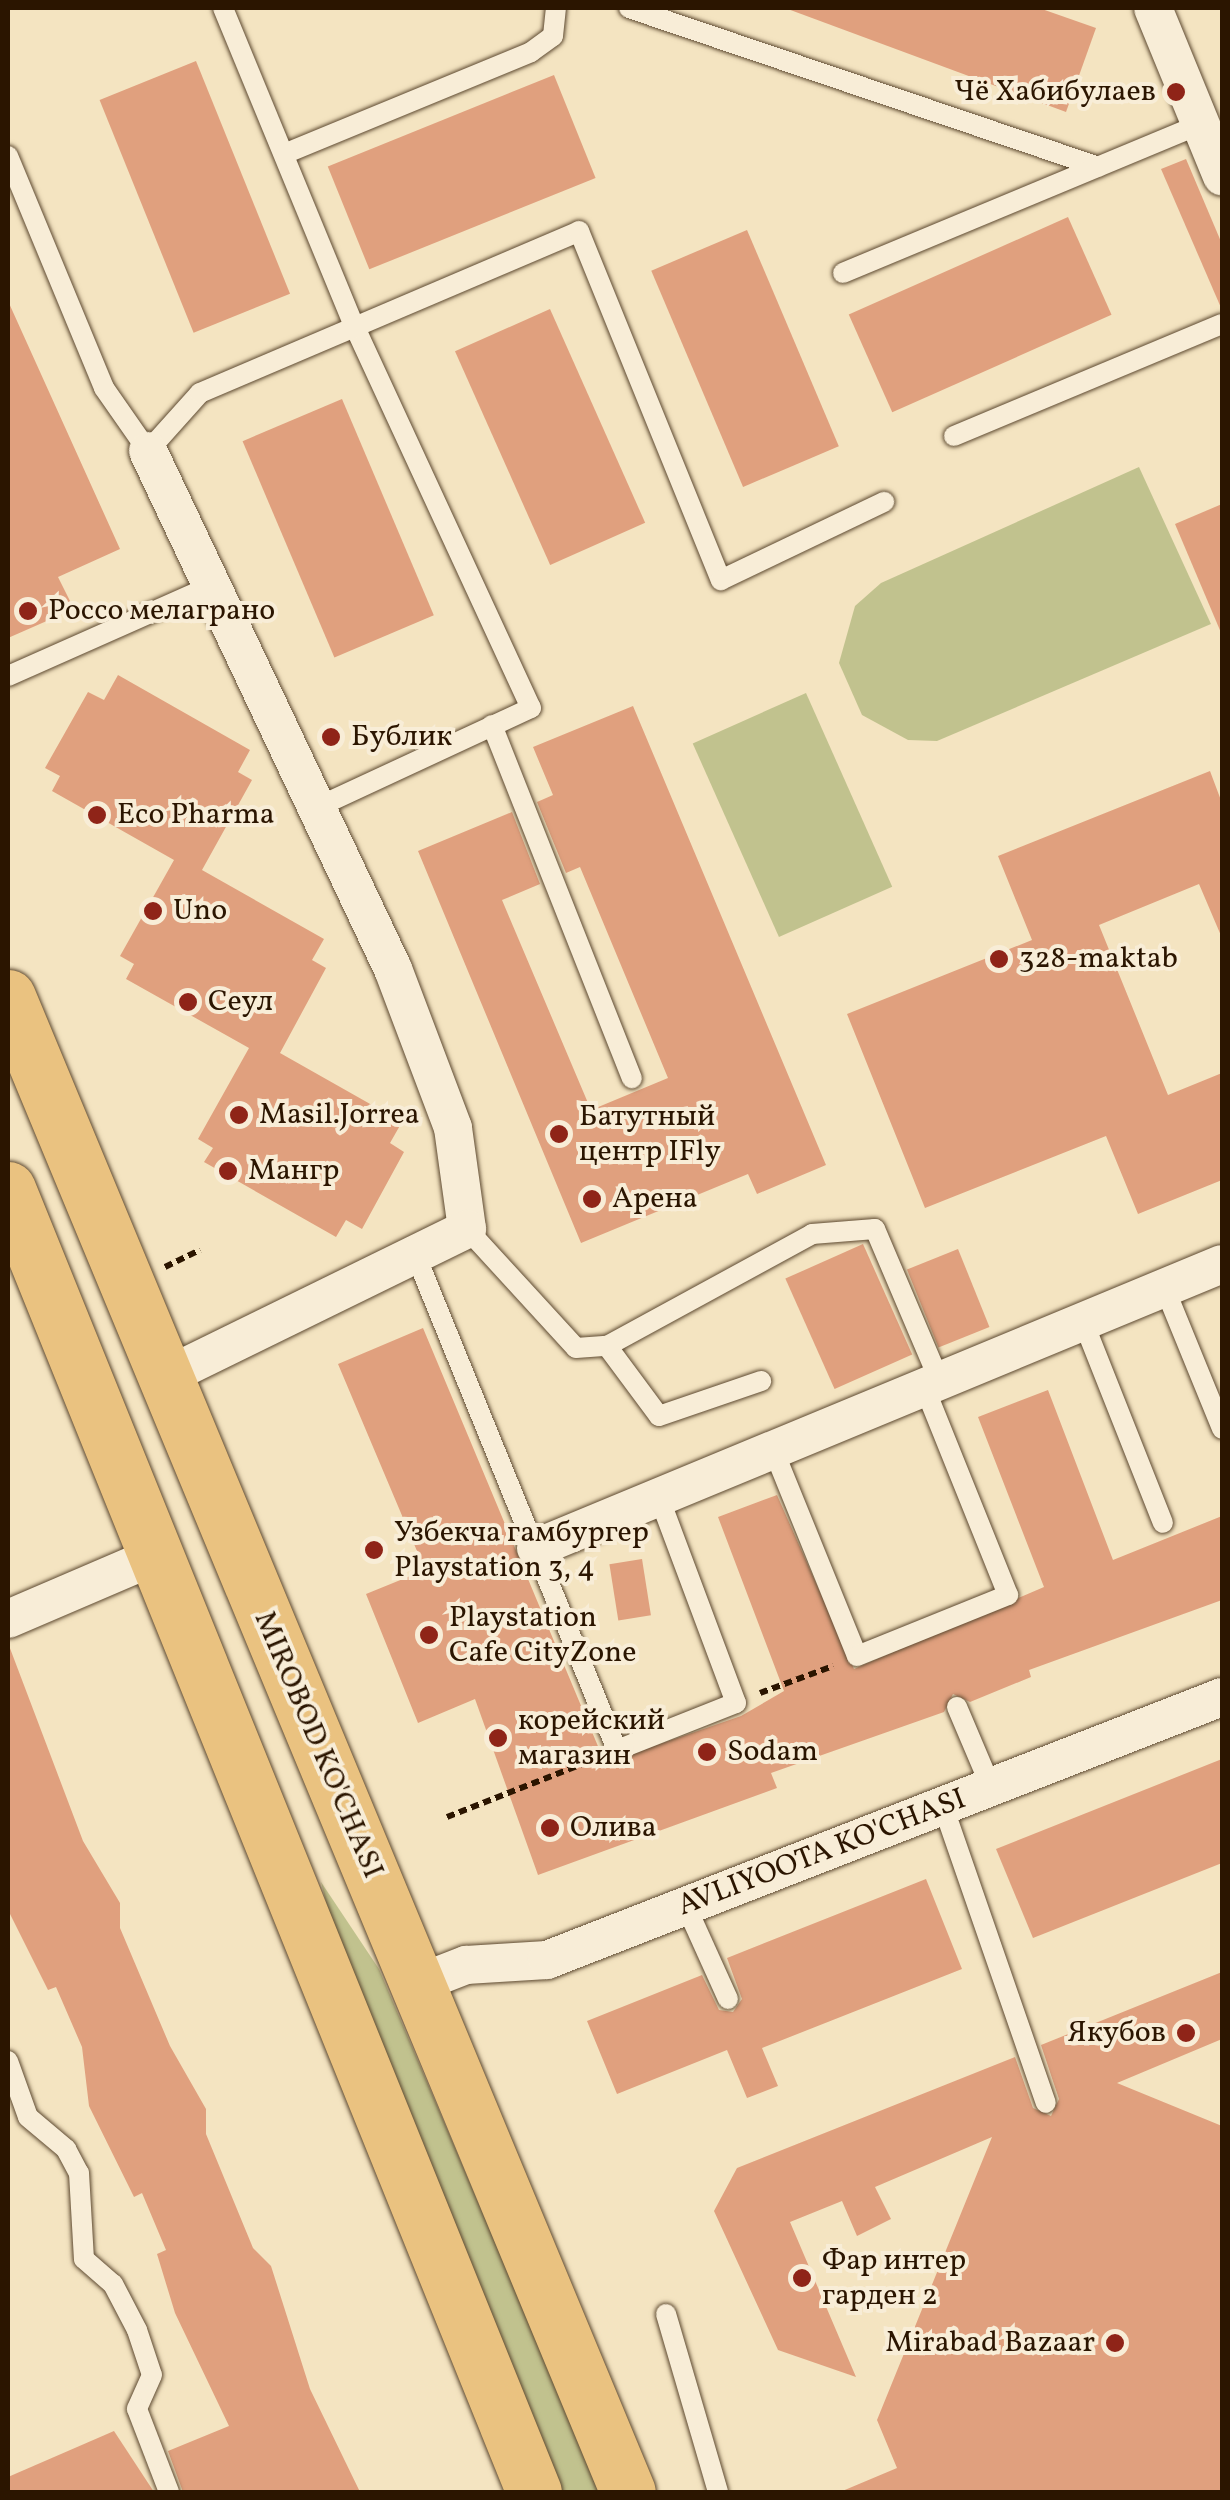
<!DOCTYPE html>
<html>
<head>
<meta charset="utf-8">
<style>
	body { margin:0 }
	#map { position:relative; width:1230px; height:2500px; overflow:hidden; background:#f4e4c1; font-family:Vollkorn,serif }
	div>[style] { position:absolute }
	.green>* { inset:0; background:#c1c28e; transform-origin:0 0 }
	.building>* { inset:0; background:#e0a07e; transform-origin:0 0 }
	.path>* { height:6px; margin-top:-3px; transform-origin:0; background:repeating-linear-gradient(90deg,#2b1500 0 8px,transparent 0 13px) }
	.roads { filter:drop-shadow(0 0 2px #5d4930) drop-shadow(0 0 2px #5d4930) }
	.lane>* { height:20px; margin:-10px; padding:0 10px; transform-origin:10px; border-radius:10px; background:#f8edd7 }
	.street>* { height:38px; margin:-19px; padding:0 19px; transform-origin:19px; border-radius:19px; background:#f8edd7 }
	.primary>* { height:55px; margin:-27.5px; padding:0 27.5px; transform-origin:27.5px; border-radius:27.5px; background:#eac280 }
	.dots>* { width:28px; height:28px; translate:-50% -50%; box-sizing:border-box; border:5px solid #f8edd7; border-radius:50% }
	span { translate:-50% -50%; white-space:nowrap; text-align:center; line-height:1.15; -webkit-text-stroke:8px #f8edd7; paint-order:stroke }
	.poi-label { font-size:30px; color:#2b1500 }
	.right { translate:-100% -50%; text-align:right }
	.left { translate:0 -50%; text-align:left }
	.street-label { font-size:30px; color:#2b1500 }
	.frame { position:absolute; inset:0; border:10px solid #2b1500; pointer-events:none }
</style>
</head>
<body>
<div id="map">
	<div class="green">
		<div style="clip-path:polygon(1139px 467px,1211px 624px,937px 741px,908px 740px,862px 715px,839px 663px,855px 606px,881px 583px)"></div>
		<div style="left:806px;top:693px;width:212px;height:124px;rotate:66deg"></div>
		<div style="clip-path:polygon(321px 1882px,379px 1969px,601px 2492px,560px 2492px,346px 1983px)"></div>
	</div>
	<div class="building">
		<div style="clip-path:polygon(785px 8px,1039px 8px,1096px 28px,1066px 112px)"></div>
		<div style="left:196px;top:61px;width:251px;height:104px;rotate:68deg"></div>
		<div style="left:554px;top:75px;width:111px;height:244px;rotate:68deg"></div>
		<div style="clip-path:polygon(1186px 159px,1222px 244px,1222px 310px,1161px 169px)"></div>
		<div style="left:1068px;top:217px;width:107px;height:240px;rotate:66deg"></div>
		<div style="left:747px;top:230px;width:235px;height:104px;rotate:67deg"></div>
		<div style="clip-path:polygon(8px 301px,120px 549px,58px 577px,74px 609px,8px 638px)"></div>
		<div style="left:550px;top:309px;width:234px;height:104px;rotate:66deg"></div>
		<div style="left:342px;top:399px;width:235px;height:108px;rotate:67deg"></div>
		<div style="clip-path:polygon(1222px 504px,1222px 635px,1175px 524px)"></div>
		<div style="clip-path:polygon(118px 675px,250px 750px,238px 772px,252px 780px,202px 870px,324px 939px,312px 960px,326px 968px,280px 1053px,402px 1122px,390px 1143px,404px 1152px,362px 1229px,346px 1220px,336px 1237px,204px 1162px,213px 1148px,198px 1139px,249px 1048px,126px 979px,134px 964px,120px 956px,174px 860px,52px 791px,60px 776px,45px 768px,88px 692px,104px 700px)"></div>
		<div style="clip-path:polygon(633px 706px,826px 1165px,757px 1194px,748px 1174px,581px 1243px,418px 851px,512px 812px,540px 884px,502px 900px,591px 1110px,668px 1078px,580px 867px,566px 873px,537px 802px,553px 795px,533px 747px)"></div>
		<div style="clip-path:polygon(1210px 771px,1222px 803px,1222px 938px,1199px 884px,1099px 925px,1168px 1095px,1222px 1073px,1222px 1180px,1138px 1214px,1106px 1136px,925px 1208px,847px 1014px,1032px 940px,998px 856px)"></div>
		<div style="left:863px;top:1244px;width:121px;height:85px;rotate:66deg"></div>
		<div style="left:958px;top:1249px;width:84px;height:55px;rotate:68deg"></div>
		<div style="clip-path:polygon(423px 1328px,605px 1763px,741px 1716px,784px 1691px,718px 1517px,777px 1495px,854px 1669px,1044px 1587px,978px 1417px,1048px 1390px,1113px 1560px,1222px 1516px,1222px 1600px,1029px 1670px,1031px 1677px,970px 1702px,953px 1694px,944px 1712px,771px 1773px,777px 1788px,538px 1875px,475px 1699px,418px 1723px,366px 1594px,425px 1570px,338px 1364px)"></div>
		<div style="left:642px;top:1559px;width:57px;height:33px;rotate:81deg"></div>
		<div style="clip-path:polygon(8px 1643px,83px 1841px,120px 1903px,120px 1928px,170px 2046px,206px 2109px,206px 2134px,253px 2248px,271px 2266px,310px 2389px,360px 2492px,183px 2492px,168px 2451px,229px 2426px,175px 2313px,157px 2254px,166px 2250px,142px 2193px,134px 2197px,89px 2106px,82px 2047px,56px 1987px,48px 1990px,8px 1910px)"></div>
		<div style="clip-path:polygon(1222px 1759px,1222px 1863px,1033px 1938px,996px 1849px)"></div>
		<div style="clip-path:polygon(926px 1879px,962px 1969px,762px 2048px,778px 2086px,747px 2098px,727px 2050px,617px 2094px,587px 2021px,702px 1975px,719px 2010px,733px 2012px,742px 1999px,727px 1958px)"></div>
		<div style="clip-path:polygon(1222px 1972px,1222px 2039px,1117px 2083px,1222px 2126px,1222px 2492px,840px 2492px,897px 2468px,877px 2420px,992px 2137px,875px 2187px,891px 2219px,857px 2236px,842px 2201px,790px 2222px,856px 2377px,778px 2350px,714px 2211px,737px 2168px,1015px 2057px,1033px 2108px,1051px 2116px,1059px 2099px,1041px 2045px)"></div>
		<div style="clip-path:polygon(114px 2431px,154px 2492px,8px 2492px,8px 2477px)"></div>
	</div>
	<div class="path">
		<div style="left:165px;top:1267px;width:39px;rotate:-26deg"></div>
		<div style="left:760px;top:1693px;width:78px;rotate:-20.3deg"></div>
		<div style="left:447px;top:1817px;width:159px;rotate:-21.4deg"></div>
	</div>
	<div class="roads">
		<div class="lane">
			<div style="left:223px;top:8px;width:341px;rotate:67.6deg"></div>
			<div style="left:353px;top:323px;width:424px;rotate:65.2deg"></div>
			<div style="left:531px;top:708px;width:230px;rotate:155.1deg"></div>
			<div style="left:629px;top:8px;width:495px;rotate:18.7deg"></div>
			<div style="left:284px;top:154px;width:267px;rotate:-22.4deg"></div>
			<div style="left:531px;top:52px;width:27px;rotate:-36deg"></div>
			<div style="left:553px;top:36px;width:28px;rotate:-84deg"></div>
			<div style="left:8px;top:156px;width:251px;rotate:67.5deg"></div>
			<div style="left:104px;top:388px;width:77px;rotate:55.1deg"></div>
			<div style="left:148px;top:451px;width:78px;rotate:-48.1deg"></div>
			<div style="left:200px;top:393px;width:412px;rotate:-23.1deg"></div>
			<div style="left:579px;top:231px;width:377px;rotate:67.9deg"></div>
			<div style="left:721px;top:580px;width:181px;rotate:-25.6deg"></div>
			<div style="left:843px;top:273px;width:386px;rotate:-22.6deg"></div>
			<div style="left:954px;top:436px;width:290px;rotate:-22.7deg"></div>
			<div style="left:8px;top:676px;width:218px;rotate:-23.9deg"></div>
			<div style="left:492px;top:725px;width:380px;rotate:68.4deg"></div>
			<div style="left:467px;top:1229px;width:161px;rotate:47.5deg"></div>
			<div style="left:576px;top:1348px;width:31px;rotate:-4deg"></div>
			<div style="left:607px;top:1346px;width:234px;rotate:-28.6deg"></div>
			<div style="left:812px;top:1234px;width:63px;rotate:-4.5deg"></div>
			<div style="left:875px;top:1229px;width:164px;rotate:67deg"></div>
			<div style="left:416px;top:1256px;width:533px;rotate:67.86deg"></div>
			<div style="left:617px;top:1750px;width:128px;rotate:-21.6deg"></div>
			<div style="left:736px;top:1703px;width:220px;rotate:-110.5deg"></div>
			<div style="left:1165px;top:1289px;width:151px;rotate:67.8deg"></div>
			<div style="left:1083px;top:1321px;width:217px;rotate:68.4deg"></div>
			<div style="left:607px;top:1346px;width:87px;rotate:53.4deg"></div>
			<div style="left:659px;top:1416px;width:108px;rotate:-18.9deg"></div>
			<div style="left:773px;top:1449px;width:223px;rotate:67.9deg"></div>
			<div style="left:857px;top:1656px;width:163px;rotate:-22deg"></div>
			<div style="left:1008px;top:1595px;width:225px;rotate:-111.9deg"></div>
			<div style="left:957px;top:1707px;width:87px;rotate:67deg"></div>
			<div style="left:943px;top:1806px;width:314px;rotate:70.9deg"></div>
			<div style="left:686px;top:1906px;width:102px;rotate:65.7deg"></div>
			<div style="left:8px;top:2061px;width:59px;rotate:70.3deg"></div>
			<div style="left:28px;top:2117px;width:50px;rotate:40.1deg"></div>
			<div style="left:66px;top:2149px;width:27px;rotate:62deg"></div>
			<div style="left:79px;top:2173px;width:86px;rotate:86.7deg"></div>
			<div style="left:84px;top:2259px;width:38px;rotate:41deg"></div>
			<div style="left:113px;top:2284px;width:52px;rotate:62.4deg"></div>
			<div style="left:137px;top:2330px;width:47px;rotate:71.6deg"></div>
			<div style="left:152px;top:2375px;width:37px;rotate:114deg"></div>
			<div style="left:137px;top:2409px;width:89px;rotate:68.9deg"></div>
			<div style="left:666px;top:2314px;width:185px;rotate:73.7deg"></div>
		</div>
		<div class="street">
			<div style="left:1153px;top:8px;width:182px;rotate:67.7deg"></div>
			<div style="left:148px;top:451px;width:573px;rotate:64.69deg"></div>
			<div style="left:393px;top:969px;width:170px;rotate:69.3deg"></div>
			<div style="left:453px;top:1128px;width:102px;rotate:82.1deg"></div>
			<div style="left:467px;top:1229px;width:336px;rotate:153.9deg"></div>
			<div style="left:536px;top:1548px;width:742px;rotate:-22.49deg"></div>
			<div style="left:8px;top:1619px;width:160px;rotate:-23.2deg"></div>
			<div style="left:417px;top:1984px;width:53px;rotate:-21.2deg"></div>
			<div style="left:466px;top:1965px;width:81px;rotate:-3.5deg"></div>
			<div style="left:547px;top:1960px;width:724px;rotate:-21.29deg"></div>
		</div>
		<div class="primary">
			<div style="left:8px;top:997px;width:1618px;rotate:67.48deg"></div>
			<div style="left:8px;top:1189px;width:1405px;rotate:68.02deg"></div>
		</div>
	</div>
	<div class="dots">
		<div style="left:1176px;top:92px;background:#8f2418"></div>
		<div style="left:28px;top:611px;background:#8f2418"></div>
		<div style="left:331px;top:737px;background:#8f2418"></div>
		<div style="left:97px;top:815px;background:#8f2418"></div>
		<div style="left:153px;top:911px;background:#8f2418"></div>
		<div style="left:999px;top:959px;background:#8f2418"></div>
		<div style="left:188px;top:1002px;background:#8f2418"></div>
		<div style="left:239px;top:1115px;background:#8f2418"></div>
		<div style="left:559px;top:1134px;background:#8f2418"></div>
		<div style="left:228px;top:1171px;background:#8f2418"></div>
		<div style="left:592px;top:1199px;background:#8f2418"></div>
		<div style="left:374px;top:1550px;background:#8f2418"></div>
		<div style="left:429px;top:1635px;background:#8f2418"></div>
		<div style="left:498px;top:1738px;background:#8f2418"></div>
		<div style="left:707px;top:1752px;background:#8f2418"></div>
		<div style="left:550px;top:1828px;background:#8f2418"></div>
		<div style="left:1186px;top:2033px;background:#8f2418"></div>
		<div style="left:802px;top:2278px;background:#8f2418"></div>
		<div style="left:1115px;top:2343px;background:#8f2418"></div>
	</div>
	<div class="poi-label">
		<span class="right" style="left:1156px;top:92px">Чё Хабибулаев</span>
		<span class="left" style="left:48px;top:611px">Россо мелаграно</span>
		<span class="left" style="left:351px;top:737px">Бублик</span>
		<span class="left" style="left:117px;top:815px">Eco Pharma</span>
		<span class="left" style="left:173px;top:911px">Uno</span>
		<span class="left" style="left:1019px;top:959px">328-maktab</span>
		<span class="left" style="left:208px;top:1002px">Сеул</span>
		<span class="left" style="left:259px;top:1115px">Masil.Jorrea</span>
		<span class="left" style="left:579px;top:1134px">Батутный<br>центр IFly</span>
		<span class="left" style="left:248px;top:1171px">Мангр</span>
		<span class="left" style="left:612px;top:1199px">Арена</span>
		<span class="left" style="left:394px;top:1550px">Узбекча гамбургер<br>Playstation 3, 4</span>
		<span class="left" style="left:449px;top:1635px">Playstation<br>Cafe CityZone</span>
		<span class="left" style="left:518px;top:1738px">корейский<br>магазин</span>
		<span class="left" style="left:727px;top:1752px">Sodam</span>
		<span class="left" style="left:570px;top:1828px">Олива</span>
		<span class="right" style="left:1166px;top:2033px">Якубов</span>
		<span class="left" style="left:822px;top:2278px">Фар интер<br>гарден 2</span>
		<span class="right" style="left:1095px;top:2343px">Mirabad Bazaar</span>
	</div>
	<div class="street-label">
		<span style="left:318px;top:1745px;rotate:67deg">MIROBOD KO'CHASI</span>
		<span style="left:822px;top:1853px;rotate:-21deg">AVLIYOOTA KO'CHASI</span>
	</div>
	<div class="frame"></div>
</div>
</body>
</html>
